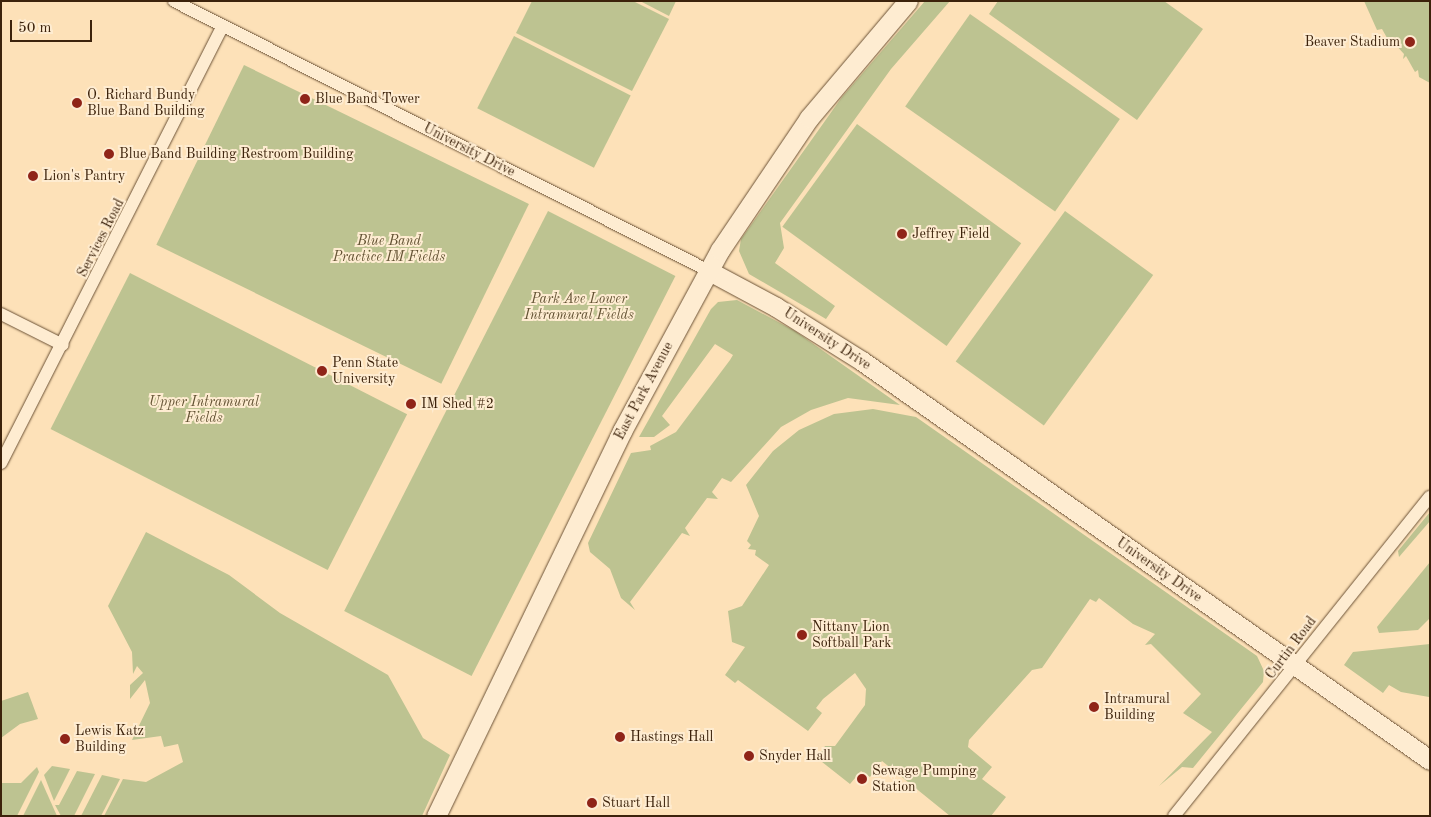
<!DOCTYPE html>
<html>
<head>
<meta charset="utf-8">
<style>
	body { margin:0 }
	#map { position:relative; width:1431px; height:817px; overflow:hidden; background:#fde1b8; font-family:"Old Standard TT",serif }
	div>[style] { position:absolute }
	.green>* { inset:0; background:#bdc391; transform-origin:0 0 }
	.roads { filter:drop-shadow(0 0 1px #6c5236) drop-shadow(0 0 1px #6c5236) }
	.minor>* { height:12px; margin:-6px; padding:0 6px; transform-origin:6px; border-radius:6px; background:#feecd1 }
	.secondary>* { height:19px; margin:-9.5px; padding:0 9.5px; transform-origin:9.5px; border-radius:9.5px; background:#feecd1 }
	.dots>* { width:14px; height:14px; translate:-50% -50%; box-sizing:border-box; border:2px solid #feecd1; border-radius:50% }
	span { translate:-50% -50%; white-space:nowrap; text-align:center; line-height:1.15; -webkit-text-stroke:4px #feecd1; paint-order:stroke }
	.poi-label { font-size:14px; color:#3c220b }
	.right { translate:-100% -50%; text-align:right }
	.left { translate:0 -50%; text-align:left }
	.street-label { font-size:14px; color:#3c220b }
	.park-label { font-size:14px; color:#635233; font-style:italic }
	.frame { position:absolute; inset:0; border:2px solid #3c220b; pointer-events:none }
	.scale { position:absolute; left:10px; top:20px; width:82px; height:22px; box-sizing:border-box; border:2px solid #3c220b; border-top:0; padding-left:6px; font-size:15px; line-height:18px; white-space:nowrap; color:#3c220b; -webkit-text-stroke:4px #feecd1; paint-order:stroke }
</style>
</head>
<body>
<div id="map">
	<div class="green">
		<div style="clip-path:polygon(532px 1px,633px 1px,669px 19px,632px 91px,516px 33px)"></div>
		<div style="clip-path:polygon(640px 1px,676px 1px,669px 16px)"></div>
		<div style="clip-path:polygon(925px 1px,950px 1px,891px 69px,780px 223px,784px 248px,775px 263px,835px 306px,826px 319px,749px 274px,739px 251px,741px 239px,842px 97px)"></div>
		<div style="clip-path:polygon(998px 1px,1164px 1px,1203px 29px,1137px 120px,989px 14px)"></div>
		<div style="clip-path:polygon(1364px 1px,1430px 1px,1430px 83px,1419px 77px,1418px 70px,1415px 72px,1406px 56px,1403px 59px,1404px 54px,1394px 43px,1391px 45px,1382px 29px,1377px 30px)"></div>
		<div style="left:970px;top:14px;width:183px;height:113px;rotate:35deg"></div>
		<div style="left:514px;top:36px;width:131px;height:81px;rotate:27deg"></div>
		<div style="left:244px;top:65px;width:317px;height:200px;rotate:26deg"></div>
		<div style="left:857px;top:124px;width:203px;height:127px;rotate:36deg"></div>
		<div style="left:548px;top:211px;width:143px;height:449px;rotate:27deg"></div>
		<div style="left:1065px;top:211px;width:109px;height:186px;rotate:36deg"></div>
		<div style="left:130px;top:273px;width:311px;height:175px;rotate:27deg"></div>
		<div style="clip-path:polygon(737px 300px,795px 331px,900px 405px,848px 398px,811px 410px,781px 427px,731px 482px,722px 478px,712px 492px,718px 499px,707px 498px,685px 528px,690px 536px,682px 533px,630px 602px,635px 610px,621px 598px,610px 569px,590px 552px,588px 543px,631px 453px,651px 450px,650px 446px,676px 432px,730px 360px,733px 355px,715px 344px,662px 416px,670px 425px,654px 437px,639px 437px,711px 309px,718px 302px)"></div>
		<div style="clip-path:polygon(873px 409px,916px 417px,1257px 656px,1264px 671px,1263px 682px,1193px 768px,1182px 767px,1159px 786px,1212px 732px,1183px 713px,1201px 694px,1151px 644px,1145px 645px,1155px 634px,1133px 624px,1099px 598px,1096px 602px,1090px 599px,1042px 668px,1032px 670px,969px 740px,968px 747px,992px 767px,982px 779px,1006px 797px,991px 816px,950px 816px,882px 761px,870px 777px,861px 771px,850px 784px,817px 758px,825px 746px,835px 746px,865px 705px,866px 689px,855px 673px,823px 699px,816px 708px,822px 713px,808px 731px,738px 680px,735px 683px,725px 675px,745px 647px,732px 642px,728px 611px,742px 606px,769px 565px,755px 555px,756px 550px,748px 549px,751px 545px,747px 541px,759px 516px,746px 485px,773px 451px,799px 430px,834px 414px)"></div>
		<div style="clip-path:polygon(1430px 512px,1430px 521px,1399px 557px,1398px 551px)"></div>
		<div style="clip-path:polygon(146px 532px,229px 575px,280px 613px,388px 675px,423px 738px,450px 755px,422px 816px,104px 816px,123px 779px,146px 782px,183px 762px,178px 744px,164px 747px,161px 736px,132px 740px,150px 703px,145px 680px,130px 699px,130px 685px,143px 673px,137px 666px,133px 674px,132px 652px,108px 606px)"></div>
		<div style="clip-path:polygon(1430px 562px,1430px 618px,1418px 630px,1379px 633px,1377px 627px)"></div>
		<div style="clip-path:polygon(1430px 644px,1429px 697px,1401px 692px,1389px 685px,1383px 693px,1344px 665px,1353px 652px)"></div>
		<div style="clip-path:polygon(28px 692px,38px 719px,20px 724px,1px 738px,1px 701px)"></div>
		<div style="clip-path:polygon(52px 766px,70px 769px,54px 801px,44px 775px)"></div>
		<div style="clip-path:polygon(37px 767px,39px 772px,17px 816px,1px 816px,1px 783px,21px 783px)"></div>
		<div style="clip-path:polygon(77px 771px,95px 774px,74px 816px,61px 816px,55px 805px,59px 805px)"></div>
		<div style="clip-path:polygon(102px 775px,120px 779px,101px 816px,81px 816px)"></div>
		<div style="clip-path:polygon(41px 780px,57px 816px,23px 816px)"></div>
	</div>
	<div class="roads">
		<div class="minor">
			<div style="left:174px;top:1px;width:599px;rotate:26.78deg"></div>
			<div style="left:1px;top:314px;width:69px;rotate:26.6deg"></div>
			<div style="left:1px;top:463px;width:490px;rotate:-63.1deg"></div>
			<div style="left:1174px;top:816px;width:409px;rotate:-51.3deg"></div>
		</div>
		<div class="secondary">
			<div style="left:709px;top:271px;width:76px;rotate:28.2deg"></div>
			<div style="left:776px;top:307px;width:102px;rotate:32.1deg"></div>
			<div style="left:862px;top:361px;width:694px;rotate:35.09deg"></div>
			<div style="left:436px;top:816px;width:428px;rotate:-64.2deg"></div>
			<div style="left:622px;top:431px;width:206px;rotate:-61.6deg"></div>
			<div style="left:720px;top:250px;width:159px;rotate:-56deg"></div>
			<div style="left:809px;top:118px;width:153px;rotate:-49.8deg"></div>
		</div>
	</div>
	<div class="dots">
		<div style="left:1410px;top:42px;background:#8f2418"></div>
		<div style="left:305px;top:99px;background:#8f2418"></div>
		<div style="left:77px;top:103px;background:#8f2418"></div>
		<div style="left:109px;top:154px;background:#8f2418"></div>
		<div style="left:33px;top:176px;background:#8f2418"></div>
		<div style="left:902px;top:234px;background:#8f2418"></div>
		<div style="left:322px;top:371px;background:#8f2418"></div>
		<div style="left:411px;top:404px;background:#8f2418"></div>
		<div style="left:802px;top:635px;background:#8f2418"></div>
		<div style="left:1094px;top:707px;background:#8f2418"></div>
		<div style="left:620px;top:737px;background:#8f2418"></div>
		<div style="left:65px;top:739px;background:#8f2418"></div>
		<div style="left:749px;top:756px;background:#8f2418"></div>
		<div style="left:862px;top:779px;background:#8f2418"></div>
		<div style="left:592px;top:803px;background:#8f2418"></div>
	</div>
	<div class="poi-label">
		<span class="right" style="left:1400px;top:42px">Beaver Stadium</span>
		<span class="left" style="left:87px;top:103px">O. Richard Bundy<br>Blue Band Building</span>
		<span class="left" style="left:315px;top:99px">Blue Band Tower</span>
		<span class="left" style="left:119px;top:154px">Blue Band Building Restroom Building</span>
		<span class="left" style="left:43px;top:176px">Lion's Pantry</span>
		<span class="left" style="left:912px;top:234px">Jeffrey Field</span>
		<span class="left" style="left:332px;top:371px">Penn State<br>University</span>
		<span class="left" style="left:421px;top:404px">IM Shed #2</span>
		<span class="left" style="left:812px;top:635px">Nittany Lion<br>Softball Park</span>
		<span class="left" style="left:1104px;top:707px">Intramural<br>Building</span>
		<span class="left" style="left:75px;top:739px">Lewis Katz<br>Building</span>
		<span class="left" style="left:630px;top:737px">Hastings Hall</span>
		<span class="left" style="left:759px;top:756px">Snyder Hall</span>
		<span class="left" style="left:872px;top:779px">Sewage Pumping<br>Station</span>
		<span class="left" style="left:602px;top:803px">Stuart Hall</span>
	</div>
	<div class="street-label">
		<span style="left:469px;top:150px;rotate:27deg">University Drive</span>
		<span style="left:101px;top:238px;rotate:-63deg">Services Road</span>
		<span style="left:827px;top:339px;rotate:33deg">University Drive</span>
		<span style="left:644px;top:391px;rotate:-62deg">East Park Avenue</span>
		<span style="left:1159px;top:570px;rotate:35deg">University Drive</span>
		<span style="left:1291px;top:648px;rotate:-53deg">Curtin Road</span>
	</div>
	<div class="park-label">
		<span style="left:389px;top:249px">Blue Band<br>Practice IM Fields</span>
		<span style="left:579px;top:307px">Park Ave Lower<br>Intramural Fields</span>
		<span style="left:204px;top:410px">Upper Intramural<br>Fields</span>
	</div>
	<div class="frame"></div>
	<div class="scale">50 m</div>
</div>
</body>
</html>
